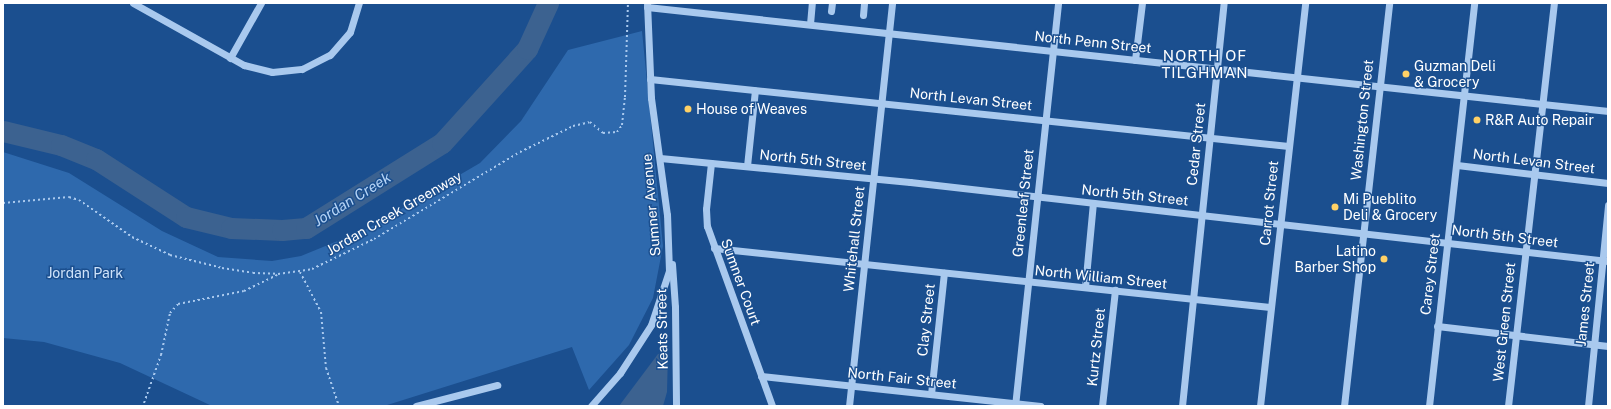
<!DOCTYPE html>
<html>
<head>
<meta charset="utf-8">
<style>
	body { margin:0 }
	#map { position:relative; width:1611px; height:409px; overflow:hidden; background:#1b4f8f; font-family:"Public Sans",sans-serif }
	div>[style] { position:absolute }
	.green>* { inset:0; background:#2e69ad }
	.water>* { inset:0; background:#3c6290 }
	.river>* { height:21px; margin:-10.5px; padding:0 10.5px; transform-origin:10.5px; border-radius:10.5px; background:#3c6290 }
	.path>* { height:2px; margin-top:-1px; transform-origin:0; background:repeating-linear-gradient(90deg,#a9c9ee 0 2px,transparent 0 5px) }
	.minor>* { height:7px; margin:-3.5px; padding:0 3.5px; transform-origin:3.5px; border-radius:3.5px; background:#a9c9ee }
	.dots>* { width:11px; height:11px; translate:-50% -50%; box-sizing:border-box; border:2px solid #1b4f8f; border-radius:50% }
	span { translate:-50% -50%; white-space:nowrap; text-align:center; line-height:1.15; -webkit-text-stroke:3px #1b4f8f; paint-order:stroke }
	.street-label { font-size:14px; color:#fff }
	.poi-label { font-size:14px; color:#fff }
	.left { translate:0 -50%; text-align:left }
	.right { translate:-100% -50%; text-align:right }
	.park-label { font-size:14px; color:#cfe3fa }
	.neighbourhood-label { font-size:15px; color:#fff; letter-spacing:1px }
	.water-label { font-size:15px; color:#b5d3f5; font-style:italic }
	.frame { position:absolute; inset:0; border:4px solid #fff; pointer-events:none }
</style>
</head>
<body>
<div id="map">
	<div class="green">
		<div style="clip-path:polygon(642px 31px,663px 246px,653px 298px,629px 345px,589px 390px,572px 347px,384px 406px,212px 406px,120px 363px,44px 342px,3px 338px,3px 152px,69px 173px,162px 231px,218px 257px,272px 261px,301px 256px,367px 229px,480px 163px,521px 121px,568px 50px)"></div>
	</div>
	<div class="water">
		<div style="clip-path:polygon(668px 352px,667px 392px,663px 406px,619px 406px,658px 354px)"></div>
	</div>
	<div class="river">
		<div style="left:3px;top:131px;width:60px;rotate:13.6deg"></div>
		<div style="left:61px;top:145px;width:38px;rotate:22deg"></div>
		<div style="left:96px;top:159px;width:107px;rotate:32.8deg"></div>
		<div style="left:186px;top:217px;width:46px;rotate:13.7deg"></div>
		<div style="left:231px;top:228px;width:51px;rotate:2.2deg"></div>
		<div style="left:282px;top:230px;width:24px;rotate:-5deg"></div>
		<div style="left:306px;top:228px;width:160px;rotate:-32deg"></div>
		<div style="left:442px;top:143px;width:127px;rotate:-47.9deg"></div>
		<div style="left:527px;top:49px;width:51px;rotate:-65.5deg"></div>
	</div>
	<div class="path">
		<div style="left:3px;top:203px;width:66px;rotate:-5.2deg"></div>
		<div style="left:69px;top:197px;width:10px;rotate:17deg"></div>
		<div style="left:79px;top:200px;width:65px;rotate:34.9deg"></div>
		<div style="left:132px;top:237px;width:42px;rotate:25.3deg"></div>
		<div style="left:170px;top:255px;width:54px;rotate:14deg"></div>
		<div style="left:222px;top:268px;width:31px;rotate:9deg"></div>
		<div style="left:253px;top:273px;width:25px;rotate:2deg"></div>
		<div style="left:278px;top:274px;width:34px;rotate:-8deg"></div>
		<div style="left:312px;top:269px;width:69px;rotate:-25.8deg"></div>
		<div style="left:374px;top:239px;width:170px;rotate:-30.8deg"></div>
		<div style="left:520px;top:152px;width:59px;rotate:-26.1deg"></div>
		<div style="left:573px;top:126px;width:17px;rotate:-13deg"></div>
		<div style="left:590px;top:122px;width:17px;rotate:40deg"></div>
		<div style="left:603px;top:133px;width:14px;rotate:-4deg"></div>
		<div style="left:617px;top:132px;width:9px;rotate:-54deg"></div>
		<div style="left:622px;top:125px;width:28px;rotate:-84deg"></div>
		<div style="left:625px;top:97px;width:94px;rotate:-88.2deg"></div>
		<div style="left:300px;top:272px;width:45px;rotate:62.3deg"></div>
		<div style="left:321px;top:312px;width:56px;rotate:84.9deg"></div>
		<div style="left:326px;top:368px;width:40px;rotate:71.1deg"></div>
		<div style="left:144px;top:403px;width:51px;rotate:-70.5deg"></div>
		<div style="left:161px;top:355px;width:43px;rotate:-77.9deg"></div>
		<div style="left:170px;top:313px;width:12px;rotate:-48deg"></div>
		<div style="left:178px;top:304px;width:67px;rotate:-11.1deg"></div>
		<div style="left:244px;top:291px;width:37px;rotate:-26deg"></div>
	</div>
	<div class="minor">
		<div style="left:133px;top:3px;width:127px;rotate:29.2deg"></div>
		<div style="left:244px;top:65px;width:29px;rotate:14deg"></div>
		<div style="left:272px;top:72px;width:30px;rotate:-6deg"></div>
		<div style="left:302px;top:69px;width:31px;rotate:-27deg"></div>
		<div style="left:330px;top:55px;width:30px;rotate:-49deg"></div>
		<div style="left:350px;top:32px;width:30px;rotate:-73deg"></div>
		<div style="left:647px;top:7px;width:967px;rotate:6.18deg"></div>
		<div style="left:831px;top:11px;width:8px;rotate:-83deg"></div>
		<div style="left:863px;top:15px;width:12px;rotate:-85deg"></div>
		<div style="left:810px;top:24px;width:21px;rotate:-85deg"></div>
		<div style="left:230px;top:58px;width:63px;rotate:-60.6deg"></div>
		<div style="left:1135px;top:60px;width:57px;rotate:-83deg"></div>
		<div style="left:650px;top:79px;width:642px;rotate:5.99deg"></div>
		<div style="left:660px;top:158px;width:251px;rotate:5.5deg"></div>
		<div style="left:910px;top:182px;width:702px;rotate:6.46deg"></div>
		<div style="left:711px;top:163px;width:46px;rotate:96.2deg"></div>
		<div style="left:706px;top:209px;width:17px;rotate:87deg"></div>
		<div style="left:707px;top:226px;width:191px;rotate:70.1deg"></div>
		<div style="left:1457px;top:165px;width:152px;rotate:6.8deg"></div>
		<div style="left:747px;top:166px;width:76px;rotate:-84deg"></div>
		<div style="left:714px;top:248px;width:559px;rotate:6.06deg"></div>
		<div style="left:672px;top:264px;width:43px;rotate:86deg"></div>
		<div style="left:675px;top:307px;width:99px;rotate:89.4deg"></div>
		<div style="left:1085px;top:287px;width:84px;rotate:-84.6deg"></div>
		<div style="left:1437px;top:326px;width:172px;rotate:6.7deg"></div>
		<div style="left:761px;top:376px;width:281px;rotate:6.1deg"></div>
		<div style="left:931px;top:394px;width:122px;rotate:-83.9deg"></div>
		<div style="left:416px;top:406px;width:84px;rotate:-14.5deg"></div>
		<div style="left:591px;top:406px;width:44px;rotate:-48.7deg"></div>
		<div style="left:620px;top:373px;width:57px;rotate:-57.1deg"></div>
		<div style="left:651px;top:325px;width:57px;rotate:-71.6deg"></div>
		<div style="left:669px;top:271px;width:56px;rotate:-92deg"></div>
		<div style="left:667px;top:215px;width:118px;rotate:-97.8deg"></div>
		<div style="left:651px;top:98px;width:95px;rotate:-92.4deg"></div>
		<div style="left:849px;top:406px;width:405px;rotate:-83.9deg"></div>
		<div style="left:1015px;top:406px;width:405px;rotate:-83.9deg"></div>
		<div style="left:1102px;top:406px;width:117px;rotate:-83.6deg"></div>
		<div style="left:1182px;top:406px;width:405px;rotate:-84.1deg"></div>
		<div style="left:1260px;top:406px;width:406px;rotate:-83.6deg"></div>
		<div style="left:1344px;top:406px;width:406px;rotate:-83.6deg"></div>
		<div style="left:1429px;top:406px;width:406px;rotate:-83.6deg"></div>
		<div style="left:1508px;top:406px;width:406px;rotate:-83.5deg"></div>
		<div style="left:1588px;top:406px;width:202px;rotate:-84.3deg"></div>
	</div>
	<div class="dots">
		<div style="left:1406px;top:74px;background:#ffd166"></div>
		<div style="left:688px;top:109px;background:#ffd166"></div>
		<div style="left:1477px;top:120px;background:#ffd166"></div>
		<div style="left:1335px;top:207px;background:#ffd166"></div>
		<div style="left:1384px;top:259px;background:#ffd166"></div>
	</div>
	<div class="street-label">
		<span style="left:1093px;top:42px;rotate:6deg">North Penn Street</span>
		<span style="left:971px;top:99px;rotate:6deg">North Levan Street</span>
		<span style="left:1362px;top:120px;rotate:-84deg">Washington Street</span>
		<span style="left:1196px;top:144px;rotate:-84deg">Cedar Street</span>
		<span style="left:813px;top:160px;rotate:6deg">North 5th Street</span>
		<span style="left:1534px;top:161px;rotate:7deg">North Levan Street</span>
		<span style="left:1135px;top:195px;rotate:6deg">North 5th Street</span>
		<span style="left:1023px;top:203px;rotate:-84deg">Greenleaf Street</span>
		<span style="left:1269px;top:203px;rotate:-84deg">Carrot Street</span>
		<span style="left:651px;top:205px;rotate:-95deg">Sumner Avenue</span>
		<span style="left:394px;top:213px;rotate:-30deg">Jordan Creek Greenway</span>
		<span style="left:1505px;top:236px;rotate:7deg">North 5th Street</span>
		<span style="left:854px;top:239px;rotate:-84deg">Whitehall Street</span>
		<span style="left:1430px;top:274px;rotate:-83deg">Carey Street</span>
		<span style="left:1101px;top:277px;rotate:6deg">North William Street</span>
		<span style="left:741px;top:282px;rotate:70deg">Sumner Court</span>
		<span style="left:1585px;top:304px;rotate:-84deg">James Street</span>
		<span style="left:926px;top:320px;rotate:-84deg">Clay Street</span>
		<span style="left:1504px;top:322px;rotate:-84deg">West Green Street</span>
		<span style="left:662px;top:329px;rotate:-91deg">Keats Street</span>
		<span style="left:1096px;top:347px;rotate:-84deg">Kurtz Street</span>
		<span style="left:902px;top:378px;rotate:6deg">North Fair Street</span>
	</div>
	<div class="poi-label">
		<span class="left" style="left:1414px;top:74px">Guzman Deli<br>&amp; Grocery</span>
		<span class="left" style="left:696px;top:109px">House of Weaves</span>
		<span class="left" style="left:1485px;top:120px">R&amp;R Auto Repair</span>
		<span class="left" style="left:1343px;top:207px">Mi Pueblito<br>Deli &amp; Grocery</span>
		<span class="right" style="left:1376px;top:259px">Latino<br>Barber Shop</span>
	</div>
	<div class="park-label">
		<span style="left:85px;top:273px">Jordan Park</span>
	</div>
	<div class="neighbourhood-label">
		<span style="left:1205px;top:64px">NORTH OF<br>TILGHMAN</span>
	</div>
	<div class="water-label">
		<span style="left:352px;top:199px;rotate:-32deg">Jordan Creek</span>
	</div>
	<div class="frame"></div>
</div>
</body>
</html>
